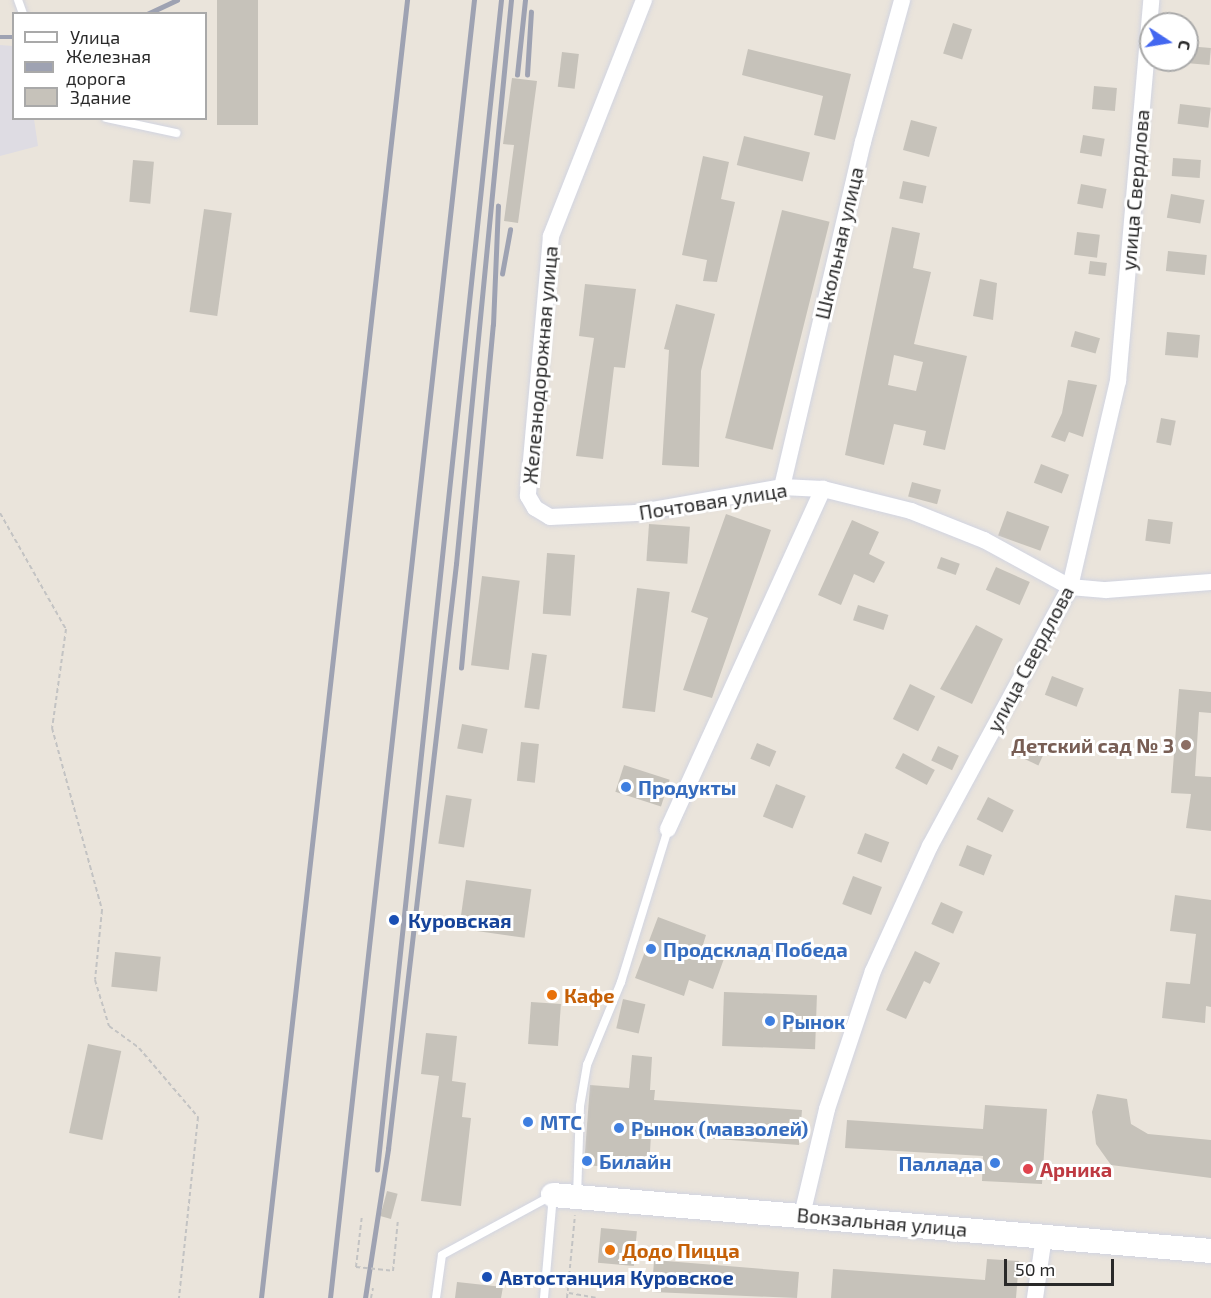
<!DOCTYPE html>
<html>
<head>
<meta charset="utf-8">
<style>
	body { margin:0 }
	#map { position:relative; width:1211px; height:1298px; overflow:hidden; background:#eae4db; font-family:"Exo 2",sans-serif }
	div>[style] { position:absolute }
	.industrial>* { inset:0; background:#dedce3 }
	.building>* { inset:0; background:#c6c2ba; transform-origin:0 0 }
	.path>* { height:2px; margin-top:-1px; transform-origin:0; background:repeating-linear-gradient(90deg,#c3c3c3 0 4.5px,transparent 0 7.5px) }
	.roads { filter:drop-shadow(0 0 2px #d1d4e1) drop-shadow(0 0 2px #d1d4e1) }
	.lane>* { height:8px; margin:-4px; padding:0 4px; transform-origin:4px; border-radius:4px; background:#fff }
	.street>* { height:16px; margin:-8px; padding:0 8px; transform-origin:8px; border-radius:8px; background:#fff }
	.secondary>* { height:24px; margin:-12px; padding:0 12px; transform-origin:12px; border-radius:12px; background:#fff }
	.rail>* { height:4.5px; margin:-2.25px; padding:0 2.25px; transform-origin:2.25px; border-radius:2.25px; background:#9ea2b2 }
	.path-bridge>* { height:2px; margin-top:-1px; transform-origin:0; background:repeating-linear-gradient(90deg,#c3c3c3 0 4.5px,transparent 0 7.5px) }
	.dots>* { width:16px; height:16px; translate:-50% -50%; box-sizing:border-box; border:3px solid #fff; border-radius:50% }
	span { translate:-50% -50%; white-space:nowrap; text-align:center; line-height:1.15; -webkit-text-stroke:6px #fff; paint-order:stroke }
	.street-label { font-size:20px; color:#292929 }
	.education-label { font-size:20px; color:#785e54; font-weight:700 }
	.right { translate:-100% -50%; text-align:right }
	.shop-label { font-size:20px; color:#366cbe; font-weight:700 }
	.left { translate:0 -50%; text-align:left }
	.transit-label { font-size:20px; color:#164399; font-weight:700 }
	.food-label { font-size:20px; color:#c56008; font-weight:700 }
	.health-label { font-size:20px; color:#be3a42; font-weight:700 }
	.legend { position:absolute; left:12px; top:12px; width:195px; height:108px; box-sizing:border-box; background:#fff; border:2px solid #a9a9a9; margin:0; padding:8px 10px; list-style:none; font-size:18px; color:#292929 }
	.legend li { display:flex; align-items:center; gap:12px; height:30px }
	.legend b { width:30px; border:2px solid #a9a9a9 }
	.north { position:absolute; left:1139px; top:12px; width:60px; height:60px; box-sizing:border-box; background:#fff; border:2px solid #a9a9a9; border-radius:50%; rotate:102deg; font-size:16px; font-weight:700; line-height:24px; text-align:center; color:#292929 }
	.north::after { content:''; display:block; margin:auto; width:21px; height:27px; background:#4367f0; clip-path:polygon(50% 0,100% 100%,50% 72%,0 100%) }
	.scale { position:absolute; left:1004px; top:1259px; width:110px; height:27px; box-sizing:border-box; border:3px solid #292929; border-top:0; padding-left:8px; font-size:18px; line-height:21px; white-space:nowrap; color:#292929; -webkit-text-stroke:4px #fff; paint-order:stroke }
</style>
</head>
<body>
<div id="map">
	<div class="industrial">
		<div style="clip-path:polygon(0 45px,13px 46px,14px 118px,34px 119px,38px 146px,0 156px)"></div>
	</div>
	<div class="building">
		<div style="left:217px;top:0;width:41px;height:125px"></div>
		<div style="left:953px;top:23px;width:20px;height:32px;rotate:18deg"></div>
		<div style="left:1187px;top:46px;width:24px;height:17px;rotate:5deg"></div>
		<div style="clip-path:polygon(748px 49px,851px 74px,835px 140px,814px 135px,823px 96px,742px 75px)"></div>
		<div style="left:562px;top:52px;width:17px;height:35px;rotate:7deg"></div>
		<div style="clip-path:polygon(512px 78px,537px 81px,518px 223px,504px 221px,514px 145px,503px 144px)"></div>
		<div style="left:1094px;top:86px;width:23px;height:23px;rotate:5deg"></div>
		<div style="left:1180px;top:104px;width:31px;height:20px;rotate:7deg"></div>
		<div style="left:911px;top:120px;width:27px;height:31px;rotate:15deg"></div>
		<div style="left:1083px;top:135px;width:22px;height:18px;rotate:10deg"></div>
		<div style="left:744px;top:136px;width:68px;height:30px;rotate:14deg"></div>
		<div style="clip-path:polygon(703px 156px,729px 162px,721px 199px,735px 202px,717px 282px,703px 281px,707px 260px,682px 255px)"></div>
		<div style="left:1173px;top:158px;width:28px;height:18px;rotate:4deg"></div>
		<div style="left:133px;top:160px;width:21px;height:42px;rotate:5deg"></div>
		<div style="left:903px;top:181px;width:24px;height:18px;rotate:12deg"></div>
		<div style="left:1081px;top:184px;width:26px;height:20px;rotate:11deg"></div>
		<div style="left:1171px;top:194px;width:34px;height:24px;rotate:10deg"></div>
		<div style="left:204px;top:209px;width:28px;height:104px;rotate:8deg"></div>
		<div style="left:782px;top:210px;width:49px;height:235px;rotate:14deg"></div>
		<div style="clip-path:polygon(evenodd,892px 227px,920px 233px,913px 268px,931px 272px,914px 344px,967px 356px,945px 450px,923px 445px,926px 431px,894px 424px,884px 465px,845px 455px,892px 227px,894px 355px,923px 362px,916px 391px,888px 385px,894px 355px)"></div>
		<div style="left:1077px;top:232px;width:23px;height:23px;rotate:7deg"></div>
		<div style="left:1168px;top:251px;width:39px;height:20px;rotate:6deg"></div>
		<div style="left:1090px;top:261px;width:17px;height:13px;rotate:7deg"></div>
		<div style="clip-path:polygon(980px 279px,997px 283px,993px 320px,973px 316px)"></div>
		<div style="clip-path:polygon(585px 284px,636px 289px,625px 368px,614px 367px,603px 459px,576px 456px,594px 338px,579px 336px)"></div>
		<div style="clip-path:polygon(676px 304px,715px 314px,701px 371px,699px 467px,662px 465px,669px 350px,664px 349px)"></div>
		<div style="left:1075px;top:331px;width:26px;height:16px;rotate:16deg"></div>
		<div style="left:1167px;top:332px;width:33px;height:23px;rotate:5deg"></div>
		<div style="clip-path:polygon(1068px 380px,1097px 385px,1083px 437px,1069px 432px,1065px 442px,1051px 437px,1062px 413px)"></div>
		<div style="left:1161px;top:418px;width:15px;height:25px;rotate:11deg"></div>
		<div style="left:1041px;top:464px;width:30px;height:20px;rotate:21deg"></div>
		<div style="left:912px;top:482px;width:30px;height:15px;rotate:15deg"></div>
		<div style="left:1007px;top:511px;width:45px;height:26px;rotate:20deg"></div>
		<div style="clip-path:polygon(726px 514px,771px 530px,712px 698px,683px 690px,708px 618px,691px 612px)"></div>
		<div style="left:1148px;top:519px;width:25px;height:22px;rotate:7deg"></div>
		<div style="clip-path:polygon(852px 520px,879px 532px,869px 554px,885px 562px,874px 583px,854px 574px,841px 605px,818px 595px)"></div>
		<div style="left:649px;top:524px;width:41px;height:37px;rotate:4deg"></div>
		<div style="left:547px;top:553px;width:28px;height:61px;rotate:4deg"></div>
		<div style="left:941px;top:557px;width:20px;height:12px;rotate:20deg"></div>
		<div style="left:996px;top:567px;width:37px;height:25px;rotate:24deg"></div>
		<div style="left:482px;top:576px;width:38px;height:90px;rotate:7deg"></div>
		<div style="left:637px;top:588px;width:33px;height:121px;rotate:7deg"></div>
		<div style="left:858px;top:605px;width:32px;height:16px;rotate:18deg"></div>
		<div style="clip-path:polygon(976px 625px,1003px 639px,972px 704px,940px 689px)"></div>
		<div style="left:532px;top:653px;width:15px;height:55px;rotate:8deg"></div>
		<div style="left:1052px;top:676px;width:34px;height:20px;rotate:21deg"></div>
		<div style="left:910px;top:684px;width:28px;height:39px;rotate:26deg"></div>
		<div style="clip-path:polygon(1179px 689px,1211px 692px,1211px 713px,1199px 712px,1195px 776px,1211px 777px,1211px 831px,1186px 828px,1191px 794px,1171px 793px)"></div>
		<div style="left:462px;top:724px;width:26px;height:25px;rotate:11deg"></div>
		<div style="left:1022px;top:739px;width:26px;height:17px;rotate:25deg"></div>
		<div style="left:521px;top:742px;width:18px;height:39px;rotate:6deg"></div>
		<div style="left:757px;top:743px;width:21px;height:17px;rotate:23deg"></div>
		<div style="left:938px;top:746px;width:23px;height:16px;rotate:25deg"></div>
		<div style="left:903px;top:753px;width:36px;height:17px;rotate:28deg"></div>
		<div style="left:624px;top:765px;width:48px;height:28px;rotate:18deg"></div>
		<div style="left:776px;top:784px;width:32px;height:35px;rotate:22deg"></div>
		<div style="left:446px;top:795px;width:26px;height:49px;rotate:9deg"></div>
		<div style="left:988px;top:797px;width:29px;height:25px;rotate:27deg"></div>
		<div style="left:865px;top:833px;width:26px;height:22px;rotate:21deg"></div>
		<div style="left:967px;top:845px;width:27px;height:22px;rotate:22deg"></div>
		<div style="left:853px;top:876px;width:31px;height:30px;rotate:21deg"></div>
		<div style="left:466px;top:880px;width:66px;height:49px;rotate:8deg"></div>
		<div style="clip-path:polygon(1175px 895px,1211px 900px,1211px 1007px,1206px 1006px,1205px 1023px,1162px 1018px,1166px 982px,1190px 984px,1196px 934px,1170px 931px)"></div>
		<div style="left:941px;top:902px;width:24px;height:24px;rotate:24deg"></div>
		<div style="clip-path:polygon(658px 917px,706px 935px,702px 948px,725px 956px,713px 989px,689px 980px,684px 996px,635px 978px)"></div>
		<div style="clip-path:polygon(915px 951px,940px 963px,930px 984px,924px 981px,906px 1019px,886px 1010px)"></div>
		<div style="left:115px;top:952px;width:46px;height:35px;rotate:6deg"></div>
		<div style="left:724px;top:992px;width:93px;height:54px;rotate:2deg"></div>
		<div style="left:623px;top:999px;width:23px;height:30px;rotate:13deg"></div>
		<div style="left:531px;top:1002px;width:30px;height:42px;rotate:4deg"></div>
		<div style="clip-path:polygon(426px 1033px,457px 1036px,452px 1081px,466px 1083px,462px 1117px,471px 1118px,461px 1206px,421px 1201px,439px 1076px,421px 1074px)"></div>
		<div style="left:88px;top:1044px;width:34px;height:91px;rotate:12deg"></div>
		<div style="clip-path:polygon(632px 1055px,652px 1057px,650px 1090px,655px 1090px,654px 1100px,802px 1110px,799px 1145px,651px 1134px,649px 1170px,584px 1165px,590px 1085px,629px 1088px)"></div>
		<div style="clip-path:polygon(1097px 1094px,1127px 1099px,1131px 1124px,1148px 1134px,1211px 1140px,1211px 1178px,1111px 1165px,1096px 1144px,1092px 1112px)"></div>
		<div style="clip-path:polygon(985px 1105px,1047px 1109px,1042px 1184px,982px 1181px,983px 1156px,845px 1148px,847px 1120px,983px 1129px)"></div>
		<div style="left:387px;top:1191px;width:11px;height:26px;rotate:15deg"></div>
		<div style="left:601px;top:1228px;width:36px;height:35px;rotate:5deg"></div>
		<div style="clip-path:polygon(987px 1259px,1019px 1261px,1016px 1298px,831px 1298px,833px 1269px,985px 1280px)"></div>
		<div style="clip-path:polygon(654px 1260px,799px 1272px,797px 1298px,652px 1292px)"></div>
		<div style="clip-path:polygon(457px 1282px,503px 1287px,501px 1298px,455px 1298px)"></div>
	</div>
	<div class="path">
		<div style="left:0;top:513px;width:133px;rotate:60.4deg"></div>
		<div style="left:66px;top:629px;width:100px;rotate:98deg"></div>
		<div style="left:52px;top:728px;width:189px;rotate:74.6deg"></div>
		<div style="left:102px;top:910px;width:70px;rotate:95.7deg"></div>
		<div style="left:95px;top:980px;width:48px;rotate:73.1deg"></div>
		<div style="left:109px;top:1026px;width:37px;rotate:36deg"></div>
		<div style="left:139px;top:1048px;width:91px;rotate:49.5deg"></div>
		<div style="left:198px;top:1117px;width:182px;rotate:96deg"></div>
		<div style="left:356px;top:1267px;width:52px;rotate:-83.4deg"></div>
		<div style="left:393px;top:1271px;width:52px;rotate:-84.5deg"></div>
		<div style="left:569px;top:1293px;width:27px;rotate:10deg"></div>
		<div style="left:371px;top:1298px;width:10px;rotate:-79deg"></div>
		<div style="left:567px;top:1298px;width:83px;rotate:-84.5deg"></div>
	</div>
	<div class="roads">
		<div class="lane">
			<div style="left:18px;top:0;width:15px;rotate:70deg"></div>
			<div style="left:106px;top:118px;width:72px;rotate:12.1deg"></div>
			<div style="left:577px;top:1197px;width:91px;rotate:-88.1deg"></div>
			<div style="left:580px;top:1106px;width:42px;rotate:-80.3deg"></div>
			<div style="left:587px;top:1065px;width:90px;rotate:-67.7deg"></div>
			<div style="left:621px;top:982px;width:160px;rotate:-72.9deg"></div>
			<div style="left:436px;top:1298px;width:43px;rotate:-82.1deg"></div>
			<div style="left:442px;top:1255px;width:126px;rotate:-28.4deg"></div>
			<div style="left:544px;top:1298px;width:102px;rotate:-85deg"></div>
		</div>
		<div class="street">
			<div style="left:644px;top:0;width:254px;rotate:111.5deg"></div>
			<div style="left:551px;top:236px;width:261px;rotate:95.1deg"></div>
			<div style="left:528px;top:496px;width:14px;rotate:60deg"></div>
			<div style="left:535px;top:508px;width:17px;rotate:31deg"></div>
			<div style="left:550px;top:517px;width:86px;rotate:-2.7deg"></div>
			<div style="left:636px;top:513px;width:148px;rotate:-10.1deg"></div>
			<div style="left:782px;top:487px;width:41px;rotate:2.8deg"></div>
			<div style="left:823px;top:489px;width:91px;rotate:14deg"></div>
			<div style="left:911px;top:511px;width:79px;rotate:21.7deg"></div>
			<div style="left:984px;top:540px;width:98px;rotate:28.7deg"></div>
			<div style="left:1070px;top:587px;width:36px;rotate:5deg"></div>
			<div style="left:1106px;top:590px;width:105px;rotate:-4.4deg"></div>
			<div style="left:782px;top:487px;width:354px;rotate:-76.8deg"></div>
			<div style="left:863px;top:142px;width:147px;rotate:-74.6deg"></div>
			<div style="left:668px;top:829px;width:374px;rotate:-65.5deg"></div>
			<div style="left:802px;top:1215px;width:109px;rotate:-76.7deg"></div>
			<div style="left:827px;top:1109px;width:145px;rotate:-71.6deg"></div>
			<div style="left:873px;top:971px;width:137px;rotate:-65.5deg"></div>
			<div style="left:930px;top:846px;width:294px;rotate:-61.6deg"></div>
			<div style="left:1070px;top:587px;width:212px;rotate:-76.9deg"></div>
			<div style="left:1118px;top:381px;width:382px;rotate:-85deg"></div>
			<div style="left:1035px;top:1298px;width:63px;rotate:-81.7deg"></div>
		</div>
		<div class="secondary">
			<div style="left:553px;top:1195px;width:660px;rotate:4.86deg"></div>
		</div>
	</div>
	<div class="rail">
		<div style="left:147px;top:14px;width:33px;rotate:-25deg"></div>
		<div style="left:0;top:37px;width:14px"></div>
		<div style="left:517px;top:75px;width:75px;rotate:-83.9deg"></div>
		<div style="left:527px;top:75px;width:63px;rotate:-86.4deg"></div>
		<div style="left:502px;top:274px;width:45px;rotate:-79.7deg"></div>
		<div style="left:461px;top:668px;width:344px;rotate:-84.7deg"></div>
		<div style="left:493px;top:325px;width:119px;rotate:-87.6deg"></div>
		<div style="left:377px;top:1170px;width:1177px;rotate:-83.95deg"></div>
		<div style="left:261px;top:1298px;width:1306px;rotate:-83.58deg"></div>
		<div style="left:330px;top:1298px;width:1306px;rotate:-83.67deg"></div>
		<div style="left:365px;top:1298px;width:151px;rotate:-81.2deg"></div>
		<div style="left:388px;top:1149px;width:589px;rotate:-83.37deg"></div>
		<div style="left:456px;top:564px;width:567px;rotate:-84.43deg"></div>
	</div>
	<div class="path-bridge">
		<div style="left:356px;top:1267px;width:37px;rotate:6deg"></div>
	</div>
	<div class="dots">
		<div style="left:1186px;top:745px;background:#8d6e63"></div>
		<div style="left:626px;top:787px;background:#3f7fe0"></div>
		<div style="left:394px;top:920px;background:#1a4fb4"></div>
		<div style="left:651px;top:949px;background:#3f7fe0"></div>
		<div style="left:552px;top:995px;background:#e8710a"></div>
		<div style="left:770px;top:1021px;background:#3f7fe0"></div>
		<div style="left:528px;top:1122px;background:#3f7fe0"></div>
		<div style="left:619px;top:1128px;background:#3f7fe0"></div>
		<div style="left:587px;top:1161px;background:#3f7fe0"></div>
		<div style="left:995px;top:1163px;background:#3f7fe0"></div>
		<div style="left:1028px;top:1169px;background:#e0444e"></div>
		<div style="left:610px;top:1250px;background:#e8710a"></div>
		<div style="left:487px;top:1277px;background:#1a4fb4"></div>
	</div>
	<div class="street-label">
		<span style="left:1135px;top:190px;rotate:-85deg">улица Свердлова</span>
		<span style="left:839px;top:243px;rotate:-77deg">Школьная улица</span>
		<span style="left:540px;top:365px;rotate:-85deg">Железнодорожная улица</span>
		<span style="left:713px;top:501px;rotate:-9deg">Почтовая улица</span>
		<span style="left:1030px;top:659px;rotate:-62deg">улица Свердлова</span>
		<span style="left:882px;top:1222px;rotate:5deg">Вокзальная улица</span>
	</div>
	<div class="education-label">
		<span class="right" style="left:1174px;top:745px">Детский сад № 3</span>
	</div>
	<div class="shop-label">
		<span class="left" style="left:638px;top:787px">Продукты</span>
		<span class="left" style="left:663px;top:949px">Продсклад Победа</span>
		<span class="left" style="left:782px;top:1021px">Рынок</span>
		<span class="left" style="left:540px;top:1122px">МТС</span>
		<span class="left" style="left:631px;top:1128px">Рынок (мавзолей)</span>
		<span class="left" style="left:599px;top:1161px">Билайн</span>
		<span class="right" style="left:983px;top:1163px">Паллада</span>
	</div>
	<div class="transit-label">
		<span class="left" style="left:408px;top:920px">Куровская</span>
		<span class="left" style="left:499px;top:1277px">Автостанция Куровское</span>
	</div>
	<div class="food-label">
		<span class="left" style="left:564px;top:995px">Кафе</span>
		<span class="left" style="left:622px;top:1250px">Додо Пицца</span>
	</div>
	<div class="health-label">
		<span class="left" style="left:1040px;top:1169px">Арника</span>
	</div>
	<ul class="legend">
	<li><b style="height:8px;background:#fff"></b>Улица</li>
	<li><b style="height:8px;background:#9ea2b2"></b>Железная дорога</li>
	<li><b style="height:16px;background:#c6c2ba"></b>Здание</li>
	</ul>
	<div class="north">С</div>
	<div class="scale">50 m</div>
</div>
</body>
</html>
